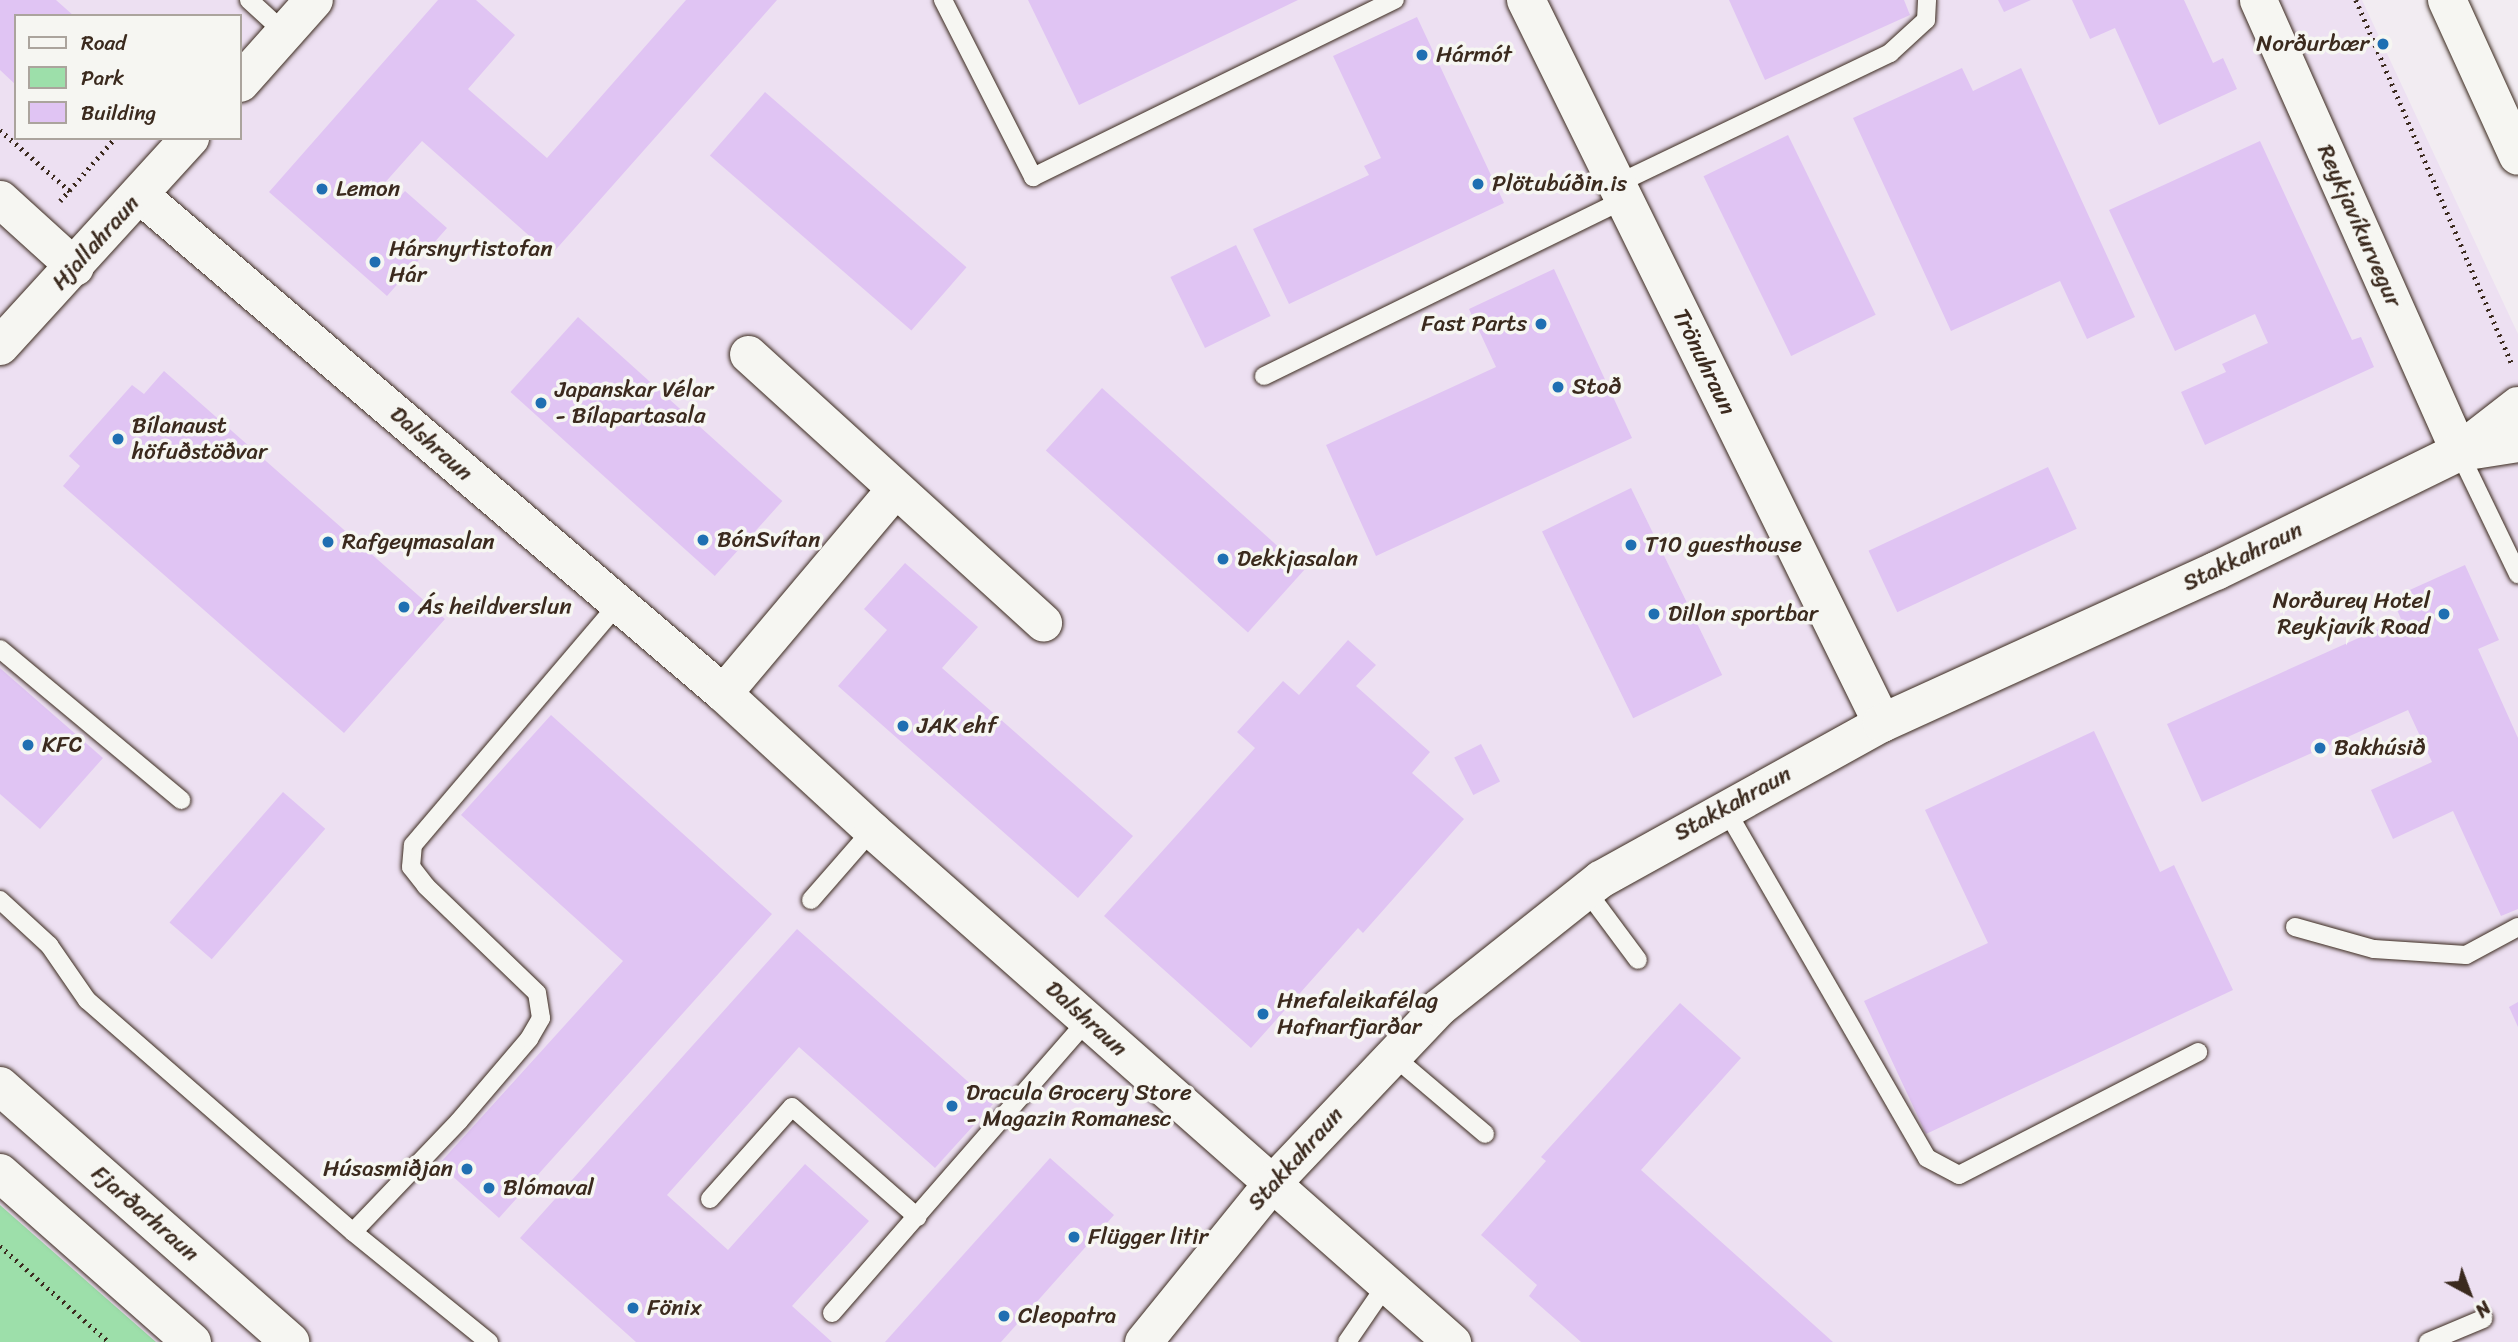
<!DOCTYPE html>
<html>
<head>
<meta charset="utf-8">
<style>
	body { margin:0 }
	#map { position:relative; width:2518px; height:1342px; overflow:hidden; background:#f2ecf2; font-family:Sriracha,sans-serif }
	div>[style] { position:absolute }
	.built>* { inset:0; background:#ede0f2 }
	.green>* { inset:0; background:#9ddfaa }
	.building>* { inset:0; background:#e0c4f3; transform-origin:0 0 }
	.path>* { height:4.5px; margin-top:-2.25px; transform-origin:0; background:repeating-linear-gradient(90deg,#3b2a1e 0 2px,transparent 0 7px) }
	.roads { filter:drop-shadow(0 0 2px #3b2a1e) drop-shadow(0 0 2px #3b2a1e) }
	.service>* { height:18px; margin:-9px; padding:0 9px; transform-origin:9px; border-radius:9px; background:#f6f6f2 }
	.minor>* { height:37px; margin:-18.5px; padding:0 18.5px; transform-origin:18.5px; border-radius:18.5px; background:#f6f6f2 }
	.tertiary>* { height:38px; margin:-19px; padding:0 19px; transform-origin:19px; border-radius:19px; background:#f6f6f2 }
	.secondary>* { height:38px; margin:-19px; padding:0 19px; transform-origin:19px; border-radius:19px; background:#f6f6f2 }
	.primary>* { height:38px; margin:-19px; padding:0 19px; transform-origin:19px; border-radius:19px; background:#f6f6f2 }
	.dots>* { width:19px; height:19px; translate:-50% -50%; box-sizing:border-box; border:4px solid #f6f6f2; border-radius:50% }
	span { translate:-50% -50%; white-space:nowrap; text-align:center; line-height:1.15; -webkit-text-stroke:7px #f6f6f2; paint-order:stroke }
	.poi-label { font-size:23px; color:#3b2a1e }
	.right { translate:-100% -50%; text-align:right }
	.left { translate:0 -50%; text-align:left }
	.street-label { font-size:23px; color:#3b2a1e }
	.legend { position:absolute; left:14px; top:14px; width:228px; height:126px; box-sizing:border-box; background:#f6f6f2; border:2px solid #aba49d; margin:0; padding:9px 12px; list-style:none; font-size:21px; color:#3b2a1e }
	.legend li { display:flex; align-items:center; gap:14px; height:35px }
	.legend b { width:35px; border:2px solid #aba49d }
	.north { position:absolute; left:2434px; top:1258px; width:70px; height:70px; -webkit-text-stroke:5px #f6f6f2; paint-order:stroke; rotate:139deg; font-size:19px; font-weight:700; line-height:28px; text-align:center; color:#3b2a1e }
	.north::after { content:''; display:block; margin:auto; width:24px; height:32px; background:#3b2a1e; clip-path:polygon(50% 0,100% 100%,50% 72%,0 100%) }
</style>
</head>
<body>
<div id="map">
	<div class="built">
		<div style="clip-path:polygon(evenodd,0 0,2362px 0,2518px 334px,2518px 1342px,0 1342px,0 0,16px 16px,240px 16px,240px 138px,16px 138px,16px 16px)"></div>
	</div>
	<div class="green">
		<div style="clip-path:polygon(0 1205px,156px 1342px,0 1342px)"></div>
	</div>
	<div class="building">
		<div style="clip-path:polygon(0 0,56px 0,74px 16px,16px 16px,16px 85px,0 70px)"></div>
		<div style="clip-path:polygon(438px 0,476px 0,515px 35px,468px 89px,547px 158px,686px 0,777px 0,551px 255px,422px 141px,382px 186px,397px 200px,405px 191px,447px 228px,387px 296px,269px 192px)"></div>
		<div style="clip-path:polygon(1028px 0,1298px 0,1079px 105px)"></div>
		<div style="clip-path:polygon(1729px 0,1904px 0,1910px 15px,1765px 80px)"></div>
		<div style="clip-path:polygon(1998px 0,2031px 0,2004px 12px)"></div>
		<div style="clip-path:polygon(2072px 0,2184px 0,2213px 63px,2223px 58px,2237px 89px,2159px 125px,2115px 28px,2090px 39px)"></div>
		<div style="clip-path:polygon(1417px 17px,1504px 203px,1289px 304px,1253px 229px,1369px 175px,1364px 166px,1381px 158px,1333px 56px)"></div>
		<div style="clip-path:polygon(1962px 68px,1973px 91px,2021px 68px,2135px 317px,2087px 339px,2060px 281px,1951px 331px,1853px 118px)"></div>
		<div style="left:765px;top:92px;width:267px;height:84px;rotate:41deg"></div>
		<div style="left:1788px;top:135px;width:200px;height:94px;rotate:64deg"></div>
		<div style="clip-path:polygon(2260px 141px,2352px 340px,2361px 337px,2374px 367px,2205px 445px,2181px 392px,2226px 372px,2222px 364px,2268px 343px,2255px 314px,2175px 351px,2109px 210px)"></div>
		<div style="left:1236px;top:245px;width:79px;height:73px;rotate:64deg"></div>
		<div style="clip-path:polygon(1554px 269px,1632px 438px,1376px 556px,1326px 445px,1496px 367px,1469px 309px)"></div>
		<div style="left:578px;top:317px;width:275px;height:101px;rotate:42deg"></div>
		<div style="clip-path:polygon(164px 371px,445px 619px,344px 733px,63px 486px,80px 466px,69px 456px,132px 385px,144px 394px)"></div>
		<div style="left:1102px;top:388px;width:272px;height:84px;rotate:42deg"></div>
		<div style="left:2048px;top:467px;width:68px;height:198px;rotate:65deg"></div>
		<div style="left:1631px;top:488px;width:208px;height:99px;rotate:64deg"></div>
		<div style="clip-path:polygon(905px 563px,978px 627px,942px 668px,1133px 836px,1078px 898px,838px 686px,887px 630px,864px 609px)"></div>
		<div style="clip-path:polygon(2465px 565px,2499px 640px,2478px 649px,2518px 738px,2518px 909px,2501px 916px,2453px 811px,2393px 839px,2371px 790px,2432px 762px,2408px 710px,2202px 802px,2167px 724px,2401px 619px,2392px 598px)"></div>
		<div style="clip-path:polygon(1348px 640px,1376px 665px,1356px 686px,1430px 752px,1412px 773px,1464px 819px,1363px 933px,1358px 928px,1251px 1048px,1104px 916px,1255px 748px,1237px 732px,1283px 681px,1299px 695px)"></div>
		<div style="clip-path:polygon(0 668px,103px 758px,40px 829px,0 794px)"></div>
		<div style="clip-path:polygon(551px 715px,772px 914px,499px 1218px,439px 1164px,623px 961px,461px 815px)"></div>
		<div style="clip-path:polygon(2094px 731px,2160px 872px,2174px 865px,2233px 990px,1926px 1134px,1864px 1001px,1988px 943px,1925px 810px)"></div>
		<div style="left:1481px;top:744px;width:42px;height:30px;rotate:63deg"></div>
		<div style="left:283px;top:792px;width:56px;height:173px;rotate:41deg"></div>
		<div style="clip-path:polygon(797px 929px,993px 1104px,935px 1168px,799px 1047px,667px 1195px,728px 1250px,805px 1164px,869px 1221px,792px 1306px,832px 1342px,636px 1342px,520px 1238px)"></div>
		<div style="clip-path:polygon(2518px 1002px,2518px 1027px,2509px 1007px)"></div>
		<div style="clip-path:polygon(1680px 1003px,1741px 1058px,1641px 1170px,1833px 1342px,1581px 1342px,1529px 1296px,1537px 1285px,1481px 1235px,1546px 1161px,1541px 1157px)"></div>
		<div style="clip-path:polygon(1050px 1158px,1114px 1215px,1001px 1342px,885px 1342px)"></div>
	</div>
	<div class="path">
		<div style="left:2356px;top:0;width:398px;rotate:66.8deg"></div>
		<div style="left:0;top:130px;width:93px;rotate:41.1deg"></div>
		<div style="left:60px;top:201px;width:84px;rotate:-48.9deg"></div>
		<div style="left:0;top:1246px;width:145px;rotate:41.4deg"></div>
	</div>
	<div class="roads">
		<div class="service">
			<div style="left:249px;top:0;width:49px;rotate:42.5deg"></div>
			<div style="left:943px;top:0;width:199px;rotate:63deg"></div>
			<div style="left:1033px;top:177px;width:403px;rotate:-26.1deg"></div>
			<div style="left:1617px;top:184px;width:303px;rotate:-25.6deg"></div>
			<div style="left:1890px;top:53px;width:49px;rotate:-42.5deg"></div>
			<div style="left:1926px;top:20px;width:20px;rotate:-87deg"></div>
			<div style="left:1264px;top:376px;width:401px;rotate:-26.1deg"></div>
			<div style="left:2459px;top:452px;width:136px;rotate:64.2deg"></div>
			<div style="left:0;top:649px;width:236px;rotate:39.8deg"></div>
			<div style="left:1725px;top:808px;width:404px;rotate:60deg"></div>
			<div style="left:1927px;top:1158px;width:36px;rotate:28deg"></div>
			<div style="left:1959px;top:1175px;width:269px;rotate:-27.2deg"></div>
			<div style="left:1586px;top:890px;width:87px;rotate:53.4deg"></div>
			<div style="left:0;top:900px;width:67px;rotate:42.6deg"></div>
			<div style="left:49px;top:945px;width:67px;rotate:55.4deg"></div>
			<div style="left:87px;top:1000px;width:353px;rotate:41.1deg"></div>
			<div style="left:353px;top:1232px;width:175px;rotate:39deg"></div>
			<div style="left:811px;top:900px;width:93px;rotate:-48.9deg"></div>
			<div style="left:2295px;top:927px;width:82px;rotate:15.6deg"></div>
			<div style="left:2374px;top:949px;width:92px;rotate:3.7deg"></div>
			<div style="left:2466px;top:955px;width:59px;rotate:-28.3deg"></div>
			<div style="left:1392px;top:1055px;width:122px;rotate:40.3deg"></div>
			<div style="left:710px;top:1199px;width:123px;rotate:-48.3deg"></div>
			<div style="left:792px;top:1107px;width:167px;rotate:41.3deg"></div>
			<div style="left:353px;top:1232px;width:153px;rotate:-46.3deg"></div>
			<div style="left:459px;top:1121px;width:108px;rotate:-49.5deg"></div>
			<div style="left:529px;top:1039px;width:24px;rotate:-60deg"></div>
			<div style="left:541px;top:1018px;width:25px;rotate:-99deg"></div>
			<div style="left:537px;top:993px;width:154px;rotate:-136.1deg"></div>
			<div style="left:426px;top:886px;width:24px;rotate:-128deg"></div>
			<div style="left:411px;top:867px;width:22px;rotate:-85deg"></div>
			<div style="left:413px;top:845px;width:316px;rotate:-49.6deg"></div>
			<div style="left:832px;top:1313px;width:389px;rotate:-48.9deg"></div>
			<div style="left:1347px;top:1342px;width:69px;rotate:-55.6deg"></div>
			<div style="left:2428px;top:1342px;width:60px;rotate:-22.7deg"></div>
		</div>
		<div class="minor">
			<div style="left:2258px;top:0;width:495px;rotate:66deg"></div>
			<div style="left:140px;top:195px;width:767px;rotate:40.5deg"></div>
			<div style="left:723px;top:693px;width:202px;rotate:42.6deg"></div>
			<div style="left:872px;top:830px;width:774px;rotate:41.44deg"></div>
			<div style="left:0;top:199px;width:101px;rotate:42.2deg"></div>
			<div style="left:748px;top:354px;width:399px;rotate:42.3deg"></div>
			<div style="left:723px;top:693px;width:267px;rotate:-49.9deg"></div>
			<div style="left:1143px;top:1342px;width:203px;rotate:-51deg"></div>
			<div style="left:1271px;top:1184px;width:244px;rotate:-46.5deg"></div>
			<div style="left:1439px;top:1007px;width:206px;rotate:-38.5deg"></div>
			<div style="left:1600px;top:879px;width:322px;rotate:-29deg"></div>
		</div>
		<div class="tertiary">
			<div style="left:1526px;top:0;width:806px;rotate:63.78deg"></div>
			<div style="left:1882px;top:723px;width:367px;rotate:-24.5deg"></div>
			<div style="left:2216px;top:571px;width:271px;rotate:-26.1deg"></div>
			<div style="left:2459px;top:452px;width:75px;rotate:-37.9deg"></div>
			<div style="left:240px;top:83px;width:111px;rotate:-48.3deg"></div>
			<div style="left:0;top:346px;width:282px;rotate:-47.6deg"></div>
			<div style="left:2461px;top:452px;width:58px;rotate:-9deg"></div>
		</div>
		<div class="secondary">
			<div style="left:2447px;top:0;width:171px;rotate:65.5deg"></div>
		</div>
		<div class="primary">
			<div style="left:0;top:1086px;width:387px;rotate:41.4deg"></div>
			<div style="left:0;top:1173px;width:256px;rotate:41.4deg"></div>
		</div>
	</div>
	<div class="dots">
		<div style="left:2383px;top:44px;background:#1f6fb2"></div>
		<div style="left:1422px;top:55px;background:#1f6fb2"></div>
		<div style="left:1478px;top:184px;background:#1f6fb2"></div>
		<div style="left:322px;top:189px;background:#1f6fb2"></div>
		<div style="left:375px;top:262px;background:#1f6fb2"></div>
		<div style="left:1541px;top:324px;background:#1f6fb2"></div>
		<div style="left:1558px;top:387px;background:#1f6fb2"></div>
		<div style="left:541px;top:403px;background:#1f6fb2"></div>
		<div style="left:118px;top:439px;background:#1f6fb2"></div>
		<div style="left:703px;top:540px;background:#1f6fb2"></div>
		<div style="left:328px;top:542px;background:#1f6fb2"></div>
		<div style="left:1631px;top:545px;background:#1f6fb2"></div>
		<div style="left:1223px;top:559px;background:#1f6fb2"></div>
		<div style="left:404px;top:607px;background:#1f6fb2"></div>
		<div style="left:1654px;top:614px;background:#1f6fb2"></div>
		<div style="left:2444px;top:614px;background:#1f6fb2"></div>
		<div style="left:903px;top:726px;background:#1f6fb2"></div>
		<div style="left:28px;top:745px;background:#1f6fb2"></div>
		<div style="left:2320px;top:748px;background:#1f6fb2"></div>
		<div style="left:1263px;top:1014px;background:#1f6fb2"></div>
		<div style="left:952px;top:1106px;background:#1f6fb2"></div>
		<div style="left:467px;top:1169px;background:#1f6fb2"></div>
		<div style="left:489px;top:1188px;background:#1f6fb2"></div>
		<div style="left:1074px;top:1237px;background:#1f6fb2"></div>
		<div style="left:633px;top:1308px;background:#1f6fb2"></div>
		<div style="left:1004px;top:1316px;background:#1f6fb2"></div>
	</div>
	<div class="poi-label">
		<span class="right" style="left:2369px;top:44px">Norðurbær</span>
		<span class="left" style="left:1436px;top:55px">Hármót</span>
		<span class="left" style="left:1492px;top:184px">Plötubúðin.is</span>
		<span class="left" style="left:336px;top:189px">Lemon</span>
		<span class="left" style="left:389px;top:262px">Hársnyrtistofan<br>Hár</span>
		<span class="right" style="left:1527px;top:324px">Fast Parts</span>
		<span class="left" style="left:1572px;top:387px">Stoð</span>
		<span class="left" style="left:555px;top:403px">Japanskar Vélar<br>- Bílapartasala</span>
		<span class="left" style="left:132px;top:439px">Bílanaust<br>höfuðstöðvar</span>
		<span class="left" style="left:717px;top:540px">BónSvítan</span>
		<span class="left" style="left:342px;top:542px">Rafgeymasalan</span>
		<span class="left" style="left:1645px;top:545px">T10 guesthouse</span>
		<span class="left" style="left:1237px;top:559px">Dekkjasalan</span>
		<span class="right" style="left:2430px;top:614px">Norðurey Hotel<br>Reykjavík Road</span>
		<span class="left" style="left:418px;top:607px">Ás heildverslun</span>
		<span class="left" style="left:1668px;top:614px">Dillon sportbar</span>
		<span class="left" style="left:917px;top:726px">JAK ehf</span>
		<span class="left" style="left:42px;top:745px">KFC</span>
		<span class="left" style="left:2334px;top:748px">Bakhúsið</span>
		<span class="left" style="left:1277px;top:1014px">Hnefaleikafélag<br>Hafnarfjarðar</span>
		<span class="left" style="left:966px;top:1106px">Dracula Grocery Store<br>- Magazin Romanesc</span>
		<span class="right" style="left:453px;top:1169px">Húsasmiðjan</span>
		<span class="left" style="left:503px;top:1188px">Blómaval</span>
		<span class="left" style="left:1088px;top:1237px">Flügger litir</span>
		<span class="left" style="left:647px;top:1308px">Fönix</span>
		<span class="left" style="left:1018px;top:1316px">Cleopatra</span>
	</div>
	<div class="street-label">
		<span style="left:2359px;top:226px;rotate:66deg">Reykjavíkurvegur</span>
		<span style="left:96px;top:243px;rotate:-48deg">Hjallahraun</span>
		<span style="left:1704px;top:362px;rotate:64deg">Trönuhraun</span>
		<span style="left:431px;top:444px;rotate:41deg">Dalshraun</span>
		<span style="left:2243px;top:557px;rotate:-26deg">Stakkahraun</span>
		<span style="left:1733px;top:804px;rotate:-29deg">Stakkahraun</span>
		<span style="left:1086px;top:1019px;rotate:42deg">Dalshraun</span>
		<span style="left:1296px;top:1159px;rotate:-48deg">Stakkahraun</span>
		<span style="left:145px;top:1214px;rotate:41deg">Fjarðarhraun</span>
	</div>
	<ul class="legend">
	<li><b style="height:9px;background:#f6f6f2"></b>Road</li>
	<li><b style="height:19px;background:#9ddfaa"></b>Park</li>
	<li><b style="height:19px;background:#e0c4f3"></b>Building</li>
	</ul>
	<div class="north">N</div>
</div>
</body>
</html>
